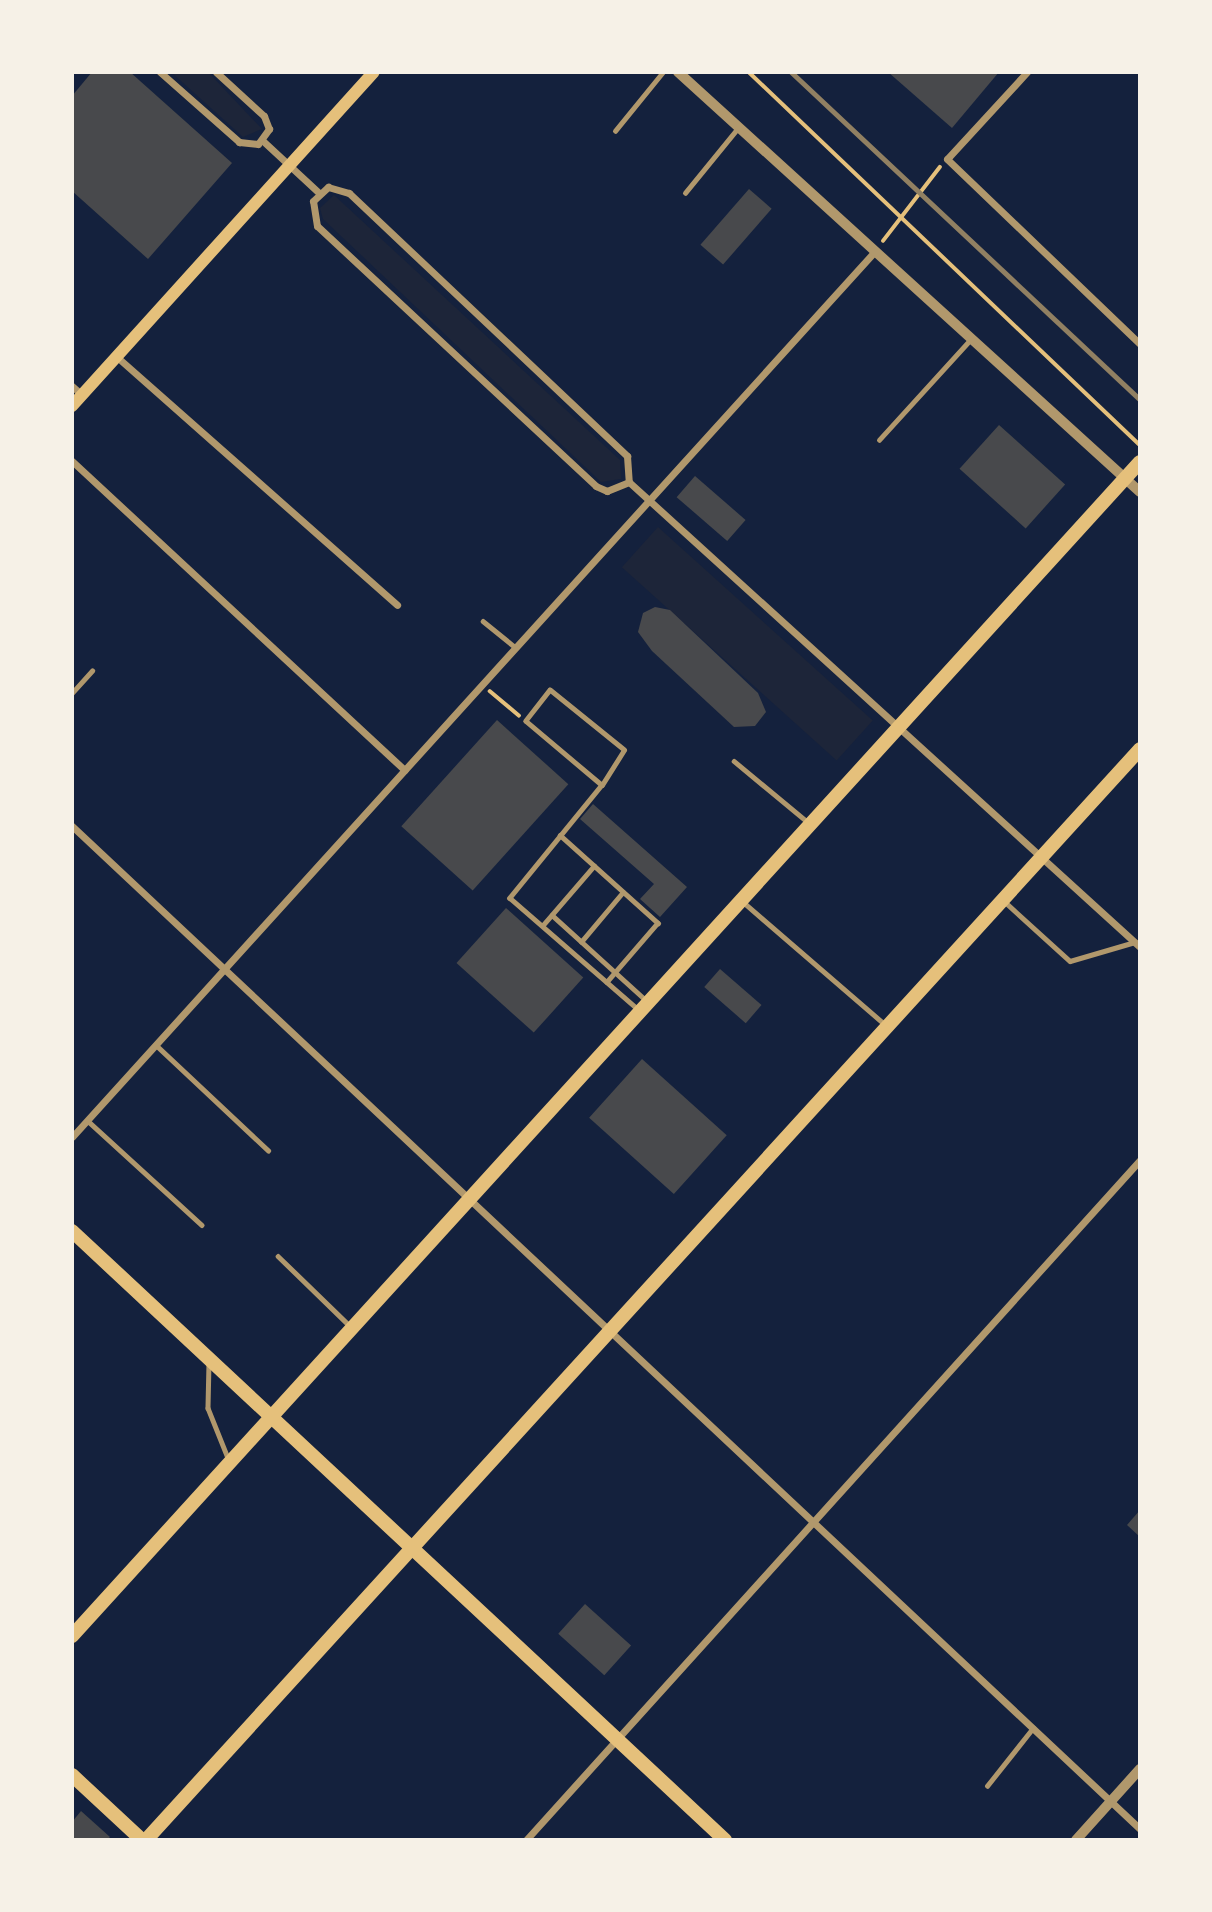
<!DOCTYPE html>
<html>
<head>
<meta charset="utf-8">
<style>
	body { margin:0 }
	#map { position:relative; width:1212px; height:1912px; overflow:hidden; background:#14213d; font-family:Commissioner,sans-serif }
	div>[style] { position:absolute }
	.green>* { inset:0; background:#1d2539; transform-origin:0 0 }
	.building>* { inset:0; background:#48494c; transform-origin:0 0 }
	.path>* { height:3.5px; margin:-1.75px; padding:0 1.75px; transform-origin:1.75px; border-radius:1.75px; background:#e5c07b }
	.service>* { height:4.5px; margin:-2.25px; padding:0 2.25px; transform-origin:2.25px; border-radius:2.25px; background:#b1986c }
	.minor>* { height:7px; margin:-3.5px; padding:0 3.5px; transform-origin:3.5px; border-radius:3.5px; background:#b1986c }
	.tertiary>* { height:10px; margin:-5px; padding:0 5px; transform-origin:5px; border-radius:5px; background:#b1986c }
	.secondary>* { height:12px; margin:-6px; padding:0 6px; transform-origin:6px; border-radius:6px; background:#e5c07b }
	.primary>* { height:14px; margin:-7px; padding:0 7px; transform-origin:7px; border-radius:7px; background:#e5c07b }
	.rail>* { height:5px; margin:-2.5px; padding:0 2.5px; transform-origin:2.5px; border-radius:2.5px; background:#918062 }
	span { translate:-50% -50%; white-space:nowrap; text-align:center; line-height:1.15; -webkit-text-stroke:7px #f6f1e7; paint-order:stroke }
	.frame { position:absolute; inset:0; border:74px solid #f6f1e7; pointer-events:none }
</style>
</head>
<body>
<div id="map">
	<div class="green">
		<div style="clip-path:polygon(171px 72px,208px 72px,262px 129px,243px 137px)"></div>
		<div style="clip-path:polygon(334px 195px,620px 460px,621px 479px,601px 482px,323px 219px,320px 208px)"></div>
		<div style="left:658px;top:527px;width:289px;height:54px;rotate:42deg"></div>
	</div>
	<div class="building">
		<div style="clip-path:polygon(92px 72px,130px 72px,232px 163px,148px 259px,72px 191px,72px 96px)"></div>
		<div style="clip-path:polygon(888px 72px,999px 72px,952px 128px)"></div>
		<div style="left:749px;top:189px;width:30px;height:74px;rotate:41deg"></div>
		<div style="left:999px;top:425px;width:89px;height:59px;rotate:42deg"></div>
		<div style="left:695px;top:476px;width:67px;height:28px;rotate:41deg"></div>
		<div style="clip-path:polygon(655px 607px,670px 610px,758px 693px,766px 712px,755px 726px,734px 727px,652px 651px,638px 632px,643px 613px)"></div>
		<div style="left:497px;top:720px;width:96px;height:143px;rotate:42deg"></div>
		<div style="clip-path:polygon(593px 804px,687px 887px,660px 917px,640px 899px,654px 884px,580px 819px)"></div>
		<div style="left:506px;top:908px;width:104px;height:74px;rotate:42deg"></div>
		<div style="left:720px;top:969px;width:55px;height:24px;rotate:41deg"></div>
		<div style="left:642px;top:1059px;width:114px;height:79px;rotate:42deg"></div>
		<div style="clip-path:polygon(1140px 1510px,1140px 1537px,1127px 1525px)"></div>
		<div style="left:585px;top:1604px;width:62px;height:40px;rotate:42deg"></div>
		<div style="clip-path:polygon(81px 1811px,110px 1837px,107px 1840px,72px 1840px,72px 1822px)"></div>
	</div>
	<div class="path">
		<div style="left:749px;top:72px;width:540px;rotate:43.65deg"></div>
		<div style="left:883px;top:241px;width:93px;rotate:-52.4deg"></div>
		<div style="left:490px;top:691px;width:38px;rotate:40deg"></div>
	</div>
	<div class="service">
		<div style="left:615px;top:131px;width:76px;rotate:-50.9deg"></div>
		<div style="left:685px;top:193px;width:84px;rotate:-50.8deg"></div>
		<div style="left:879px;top:440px;width:135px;rotate:-47.7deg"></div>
		<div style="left:483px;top:621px;width:41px;rotate:39.1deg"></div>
		<div style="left:72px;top:693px;width:30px;rotate:-48deg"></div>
		<div style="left:734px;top:761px;width:97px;rotate:39.6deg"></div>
		<div style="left:602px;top:785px;width:41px;rotate:-57.8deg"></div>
		<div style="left:624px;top:750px;width:95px;rotate:-141deg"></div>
		<div style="left:550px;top:690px;width:39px;rotate:128deg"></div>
		<div style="left:526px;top:721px;width:99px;rotate:40.1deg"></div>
		<div style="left:602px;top:785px;width:146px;rotate:129.2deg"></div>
		<div style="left:510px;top:898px;width:171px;rotate:41deg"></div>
		<div style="left:560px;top:835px;width:132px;rotate:41.9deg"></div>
		<div style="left:658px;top:923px;width:78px;rotate:130.8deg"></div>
		<div style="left:742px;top:901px;width:191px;rotate:40.8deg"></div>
		<div style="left:1004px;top:901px;width:89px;rotate:42.3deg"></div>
		<div style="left:1070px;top:961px;width:68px;rotate:-16.3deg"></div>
		<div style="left:552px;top:915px;width:128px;rotate:42.2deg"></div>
		<div style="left:543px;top:925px;width:78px;rotate:-49.2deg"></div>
		<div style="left:581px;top:942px;width:65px;rotate:-50deg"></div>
		<div style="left:156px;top:1045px;width:154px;rotate:43.2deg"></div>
		<div style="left:88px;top:1121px;width:154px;rotate:42.4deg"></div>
		<div style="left:278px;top:1256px;width:102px;rotate:44.2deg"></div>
		<div style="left:209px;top:1363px;width:45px;rotate:91.3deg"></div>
		<div style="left:208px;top:1408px;width:54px;rotate:68.2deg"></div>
		<div style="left:987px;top:1786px;width:74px;rotate:-51.6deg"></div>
	</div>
	<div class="minor">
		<div style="left:160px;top:72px;width:106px;rotate:41.5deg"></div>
		<div style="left:239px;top:142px;width:19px;rotate:6deg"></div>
		<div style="left:258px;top:144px;width:19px;rotate:-54deg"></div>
		<div style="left:269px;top:129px;width:14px;rotate:-111deg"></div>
		<div style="left:264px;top:116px;width:65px;rotate:-137.5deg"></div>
		<div style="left:1027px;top:72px;width:118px;rotate:132.6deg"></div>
		<div style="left:947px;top:159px;width:267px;rotate:43.8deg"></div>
		<div style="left:263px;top:141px;width:75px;rotate:42.8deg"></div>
		<div style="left:328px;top:187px;width:22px;rotate:16deg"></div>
		<div style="left:349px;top:193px;width:383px;rotate:43.4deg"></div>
		<div style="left:627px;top:456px;width:26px;rotate:86deg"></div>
		<div style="left:629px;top:482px;width:24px;rotate:158deg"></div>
		<div style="left:607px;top:491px;width:12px;rotate:-156deg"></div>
		<div style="left:596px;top:486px;width:381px;rotate:-137deg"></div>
		<div style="left:317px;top:226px;width:25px;rotate:-99deg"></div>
		<div style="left:313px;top:201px;width:21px;rotate:-43deg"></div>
		<div style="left:117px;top:357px;width:374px;rotate:41.5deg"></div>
		<div style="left:72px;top:386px;width:13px;rotate:42deg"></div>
		<div style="left:72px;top:461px;width:454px;rotate:42.9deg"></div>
		<div style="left:629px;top:482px;width:691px;rotate:42.3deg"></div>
		<div style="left:72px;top:826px;width:1465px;rotate:43.2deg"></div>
		<div style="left:72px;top:1137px;width:1196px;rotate:-47.81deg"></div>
		<div style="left:526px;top:1840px;width:916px;rotate:-47.92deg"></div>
	</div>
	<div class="tertiary">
		<div style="left:678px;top:72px;width:624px;rotate:42.27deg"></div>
		<div style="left:1076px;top:1840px;width:96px;rotate:-48deg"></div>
	</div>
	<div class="secondary">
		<div style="left:72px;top:406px;width:450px;rotate:-47.9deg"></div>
	</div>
	<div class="primary">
		<div style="left:72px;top:1231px;width:893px;rotate:43deg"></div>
		<div style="left:72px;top:1636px;width:1587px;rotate:-47.71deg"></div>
		<div style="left:72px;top:1775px;width:96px;rotate:42.9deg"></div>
		<div style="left:146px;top:1840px;width:1476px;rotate:-47.66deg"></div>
	</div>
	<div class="rail">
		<div style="left:791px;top:72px;width:479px;rotate:43.2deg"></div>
	</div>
	<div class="frame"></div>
</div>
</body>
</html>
